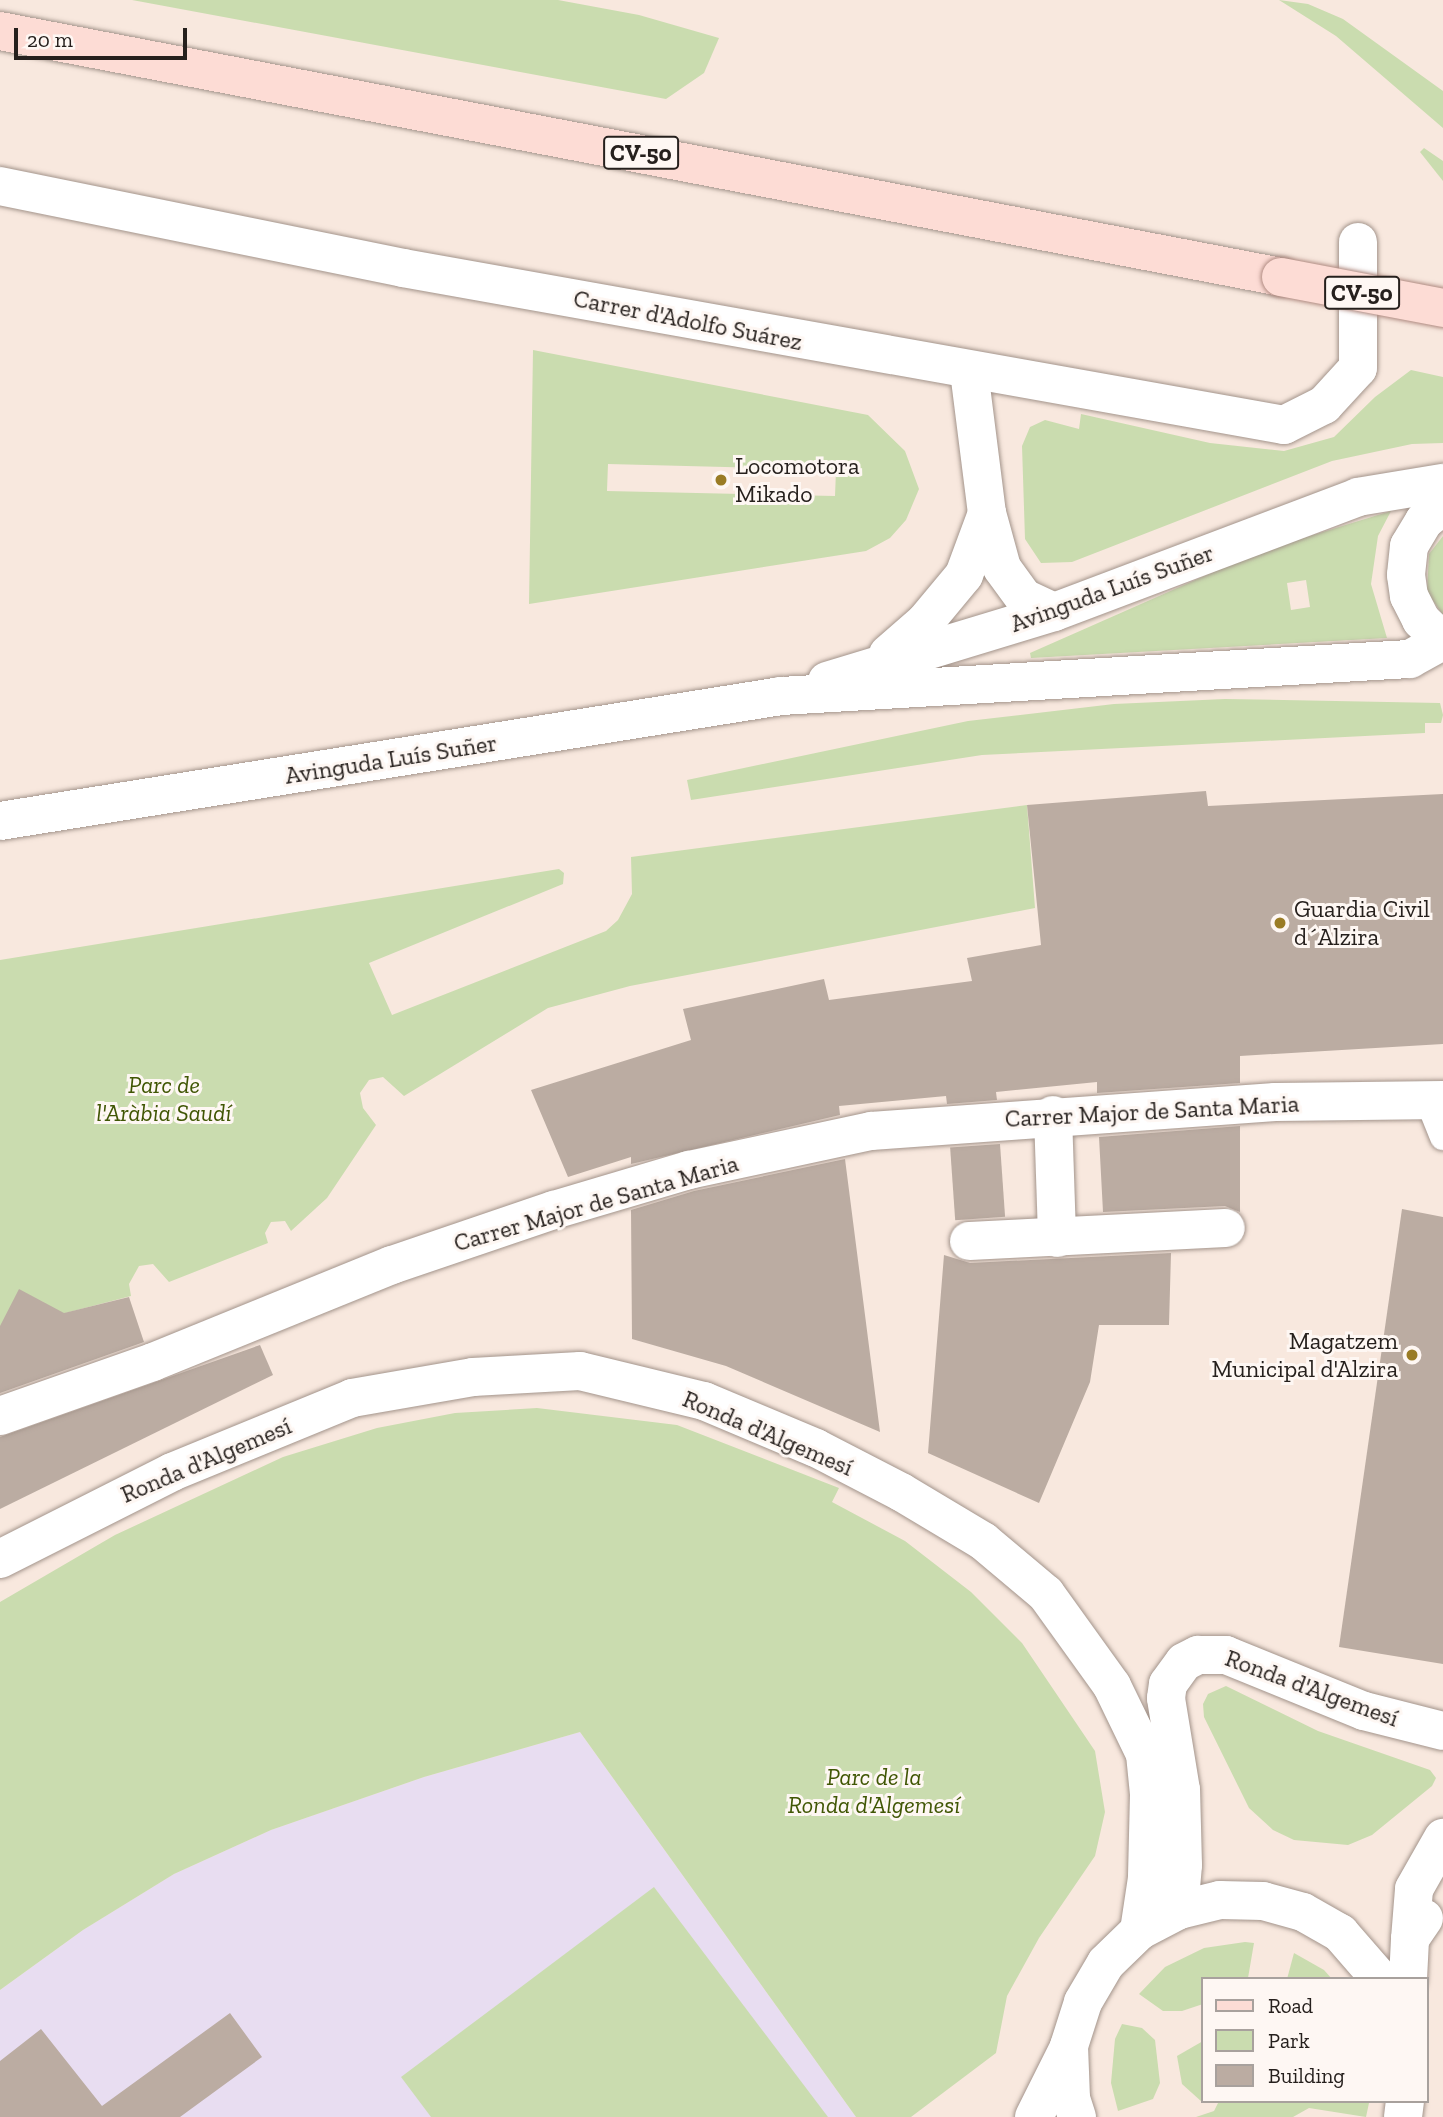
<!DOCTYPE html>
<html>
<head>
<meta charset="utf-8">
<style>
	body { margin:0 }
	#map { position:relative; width:1443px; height:2117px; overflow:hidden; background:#f8e8de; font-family:"Zilla Slab",serif }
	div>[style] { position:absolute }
	.education>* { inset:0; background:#e8ddf1 }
	.green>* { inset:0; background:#cadcaf }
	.building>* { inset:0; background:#bbaca2; transform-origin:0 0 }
	.roads { filter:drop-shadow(0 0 2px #a3948b) drop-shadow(0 0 2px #a3948b) }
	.lane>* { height:26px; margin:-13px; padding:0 13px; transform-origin:13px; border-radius:13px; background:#fff }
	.street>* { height:38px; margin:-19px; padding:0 19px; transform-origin:19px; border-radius:19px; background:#fff }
	.primary>* { height:38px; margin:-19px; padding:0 19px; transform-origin:19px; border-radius:19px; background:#fddcd5 }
	.bridges { filter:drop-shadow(0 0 2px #b08b82) drop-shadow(0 0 2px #b08b82) }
	.primary-bridge>* { height:38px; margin:-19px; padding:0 19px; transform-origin:19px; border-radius:19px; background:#fddcd5 }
	.dots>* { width:19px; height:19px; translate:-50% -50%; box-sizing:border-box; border:4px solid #fef7f3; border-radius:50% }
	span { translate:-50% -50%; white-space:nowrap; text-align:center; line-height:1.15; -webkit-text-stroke:6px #fef7f3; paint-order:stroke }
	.shield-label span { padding:2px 5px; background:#fef7f3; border:2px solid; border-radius:5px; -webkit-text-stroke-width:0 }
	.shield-label { font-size:23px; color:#26201d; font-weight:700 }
	.street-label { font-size:24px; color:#26201d }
	.poi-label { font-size:24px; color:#26201d }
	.left { translate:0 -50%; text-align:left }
	.right { translate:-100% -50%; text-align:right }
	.park-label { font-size:24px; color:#405604; font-style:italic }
	.legend { position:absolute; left:1201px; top:1977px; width:228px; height:126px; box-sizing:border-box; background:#fef7f3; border:2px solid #a8a19d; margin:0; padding:9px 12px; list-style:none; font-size:21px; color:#26201d }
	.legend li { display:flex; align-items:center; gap:14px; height:35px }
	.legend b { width:35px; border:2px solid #a8a19d }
	.scale { position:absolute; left:14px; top:28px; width:173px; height:32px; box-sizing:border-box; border:4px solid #26201d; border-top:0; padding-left:9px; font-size:21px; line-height:24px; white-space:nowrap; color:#26201d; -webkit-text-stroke:5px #fef7f3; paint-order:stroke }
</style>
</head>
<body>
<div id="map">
	<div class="education">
		<div style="clip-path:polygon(580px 1732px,856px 2117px,0 2117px,0 1990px,83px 1930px,174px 1874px,271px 1830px,424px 1777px)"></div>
	</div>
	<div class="green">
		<div style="clip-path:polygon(132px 0,558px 0,639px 15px,719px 38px,704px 73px,666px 99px)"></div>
		<div style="clip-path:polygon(1279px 0,1308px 4px,1343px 19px,1443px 91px,1443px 128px,1336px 36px)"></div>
		<div style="clip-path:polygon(1424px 148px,1443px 161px,1443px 181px,1420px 152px)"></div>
		<div style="clip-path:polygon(evenodd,533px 350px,868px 415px,905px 451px,919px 489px,906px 520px,890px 538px,866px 551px,529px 604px,533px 350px,608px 464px,836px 470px,835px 496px,607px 491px,608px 464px)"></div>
		<div style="clip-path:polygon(1411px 370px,1443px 377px,1443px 443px,1412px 444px,1332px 461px,1072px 562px,1041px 563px,1025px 539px,1022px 446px,1030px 427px,1045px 420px,1079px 429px,1081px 414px,1210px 443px,1284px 451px,1334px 437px,1375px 397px)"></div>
		<div style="clip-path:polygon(evenodd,1391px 511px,1378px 536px,1371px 584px,1387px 638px,1031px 658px,1030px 653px,1261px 551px,1391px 511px,1306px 580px,1310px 607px,1291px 610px,1287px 583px,1306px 580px)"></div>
		<div style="clip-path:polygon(1443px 536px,1443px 615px,1427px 592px,1429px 554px)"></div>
		<div style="clip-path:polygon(1225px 699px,1440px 703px,1443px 715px,1441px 723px,1425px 723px,1425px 733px,982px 755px,691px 800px,687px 780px,968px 721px,1114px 704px)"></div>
		<div style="clip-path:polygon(1027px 805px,1035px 908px,630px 986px,548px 1008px,404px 1096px,383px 1077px,369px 1080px,360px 1093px,363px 1108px,376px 1125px,327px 1198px,291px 1231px,285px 1221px,271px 1222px,265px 1233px,268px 1243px,169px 1282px,153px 1264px,139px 1266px,129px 1284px,131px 1296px,50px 1317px,43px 1302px,21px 1296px,0 1331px,0 960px,559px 869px,564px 873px,563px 884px,369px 963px,392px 1015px,606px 931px,618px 920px,632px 894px,631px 857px)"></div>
		<div style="clip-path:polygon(537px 1408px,677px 1425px,839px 1488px,832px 1502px,905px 1541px,971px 1592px,1022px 1643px,1095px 1751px,1105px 1812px,1095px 1856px,1039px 1938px,1007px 1996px,996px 2053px,911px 2117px,856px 2117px,580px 1732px,424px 1777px,271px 1830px,174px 1874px,83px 1930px,0 1990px,0 1602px,115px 1535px,283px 1457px,377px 1428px,455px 1413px)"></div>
		<div style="clip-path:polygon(1226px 1686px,1318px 1731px,1430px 1770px,1436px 1778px,1432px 1786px,1372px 1835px,1348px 1845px,1294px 1840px,1273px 1830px,1249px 1808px,1204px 1717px,1203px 1704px,1208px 1694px)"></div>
		<div style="clip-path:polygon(654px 1887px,828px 2117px,431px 2117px,401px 2077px)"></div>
		<div style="clip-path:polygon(1245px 1942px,1254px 1943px,1248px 1978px,1203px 1979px,1203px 2004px,1182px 2011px,1163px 2011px,1139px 1994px,1165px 1967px,1204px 1948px)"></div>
		<div style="clip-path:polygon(1294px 1953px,1324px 1970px,1332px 1979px,1287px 1979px)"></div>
		<div style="clip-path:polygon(1122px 2024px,1142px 2028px,1155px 2040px,1160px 2083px,1153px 2099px,1118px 2111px,1111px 2083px,1115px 2039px)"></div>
		<div style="clip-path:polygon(1203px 2041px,1206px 2101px,1202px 2102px,1182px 2084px,1177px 2056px)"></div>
		<div style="clip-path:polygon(1219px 2101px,1360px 2101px,1369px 2103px,1366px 2117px,1309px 2108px,1293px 2117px,1196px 2117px,1214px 2111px)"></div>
	</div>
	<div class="building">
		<div style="clip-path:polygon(1206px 791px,1208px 806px,1443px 794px,1443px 1044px,1240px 1056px,1240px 1083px,1097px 1093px,1097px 1082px,996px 1092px,997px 1100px,947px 1104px,946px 1096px,839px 1106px,840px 1115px,631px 1164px,631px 1157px,568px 1177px,531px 1090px,691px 1040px,683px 1009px,824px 979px,829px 1000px,972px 981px,967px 958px,1041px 945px,1027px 805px)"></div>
		<div style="clip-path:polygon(1240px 1126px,1240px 1212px,1225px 1206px,1103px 1212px,1099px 1137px)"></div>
		<div style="left:1000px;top:1144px;width:73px;height:50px;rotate:86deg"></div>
		<div style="clip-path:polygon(845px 1159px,880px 1432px,726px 1366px,632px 1339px,631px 1210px,694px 1191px)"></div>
		<div style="clip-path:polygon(1402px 1209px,1443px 1217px,1443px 1664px,1339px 1647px)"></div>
		<div style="clip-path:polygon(1171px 1253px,1169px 1325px,1099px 1325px,1090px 1382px,1039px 1503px,928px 1453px,944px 1255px,970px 1263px)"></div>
		<div style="clip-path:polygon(19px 1289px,64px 1313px,129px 1297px,144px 1342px,0 1393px,0 1326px)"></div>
		<div style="clip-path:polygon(260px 1345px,273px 1375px,0 1509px,0 1437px)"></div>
		<div style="clip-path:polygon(230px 2013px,262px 2057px,180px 2117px,0 2117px,0 2061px,41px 2029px,102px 2106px)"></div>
	</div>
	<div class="roads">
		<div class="lane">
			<div style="left:1428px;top:1100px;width:40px;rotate:68deg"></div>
		</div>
		<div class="street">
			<div style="left:0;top:186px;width:411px;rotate:11.5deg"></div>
			<div style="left:403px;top:268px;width:895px;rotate:10.1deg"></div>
			<div style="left:1284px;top:425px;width:45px;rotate:-26.6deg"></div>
			<div style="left:1324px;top:405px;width:50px;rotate:-47.4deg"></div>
			<div style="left:1358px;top:368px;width:126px;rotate:-90deg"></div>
			<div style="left:969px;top:371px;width:143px;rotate:82.8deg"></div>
			<div style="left:987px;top:513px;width:57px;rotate:74.7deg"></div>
			<div style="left:1002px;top:568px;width:37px;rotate:54deg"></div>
			<div style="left:1024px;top:598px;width:33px;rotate:25deg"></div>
			<div style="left:1443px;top:506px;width:24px;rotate:142deg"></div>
			<div style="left:1424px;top:521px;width:29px;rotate:121deg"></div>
			<div style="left:1409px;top:546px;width:29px;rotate:96deg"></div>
			<div style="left:1406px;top:575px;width:21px;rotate:82deg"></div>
			<div style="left:1409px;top:596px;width:27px;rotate:63deg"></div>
			<div style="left:1421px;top:620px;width:30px;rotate:44deg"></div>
			<div style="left:888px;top:654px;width:49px;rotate:-40.9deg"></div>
			<div style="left:925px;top:622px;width:61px;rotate:-50.3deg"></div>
			<div style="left:964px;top:575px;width:66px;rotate:-69.6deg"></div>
			<div style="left:827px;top:681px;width:237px;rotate:-16.9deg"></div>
			<div style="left:1054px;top:612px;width:325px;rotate:-20.7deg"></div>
			<div style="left:1358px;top:497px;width:86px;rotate:-9.4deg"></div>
			<div style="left:0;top:821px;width:791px;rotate:-9.09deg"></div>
			<div style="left:781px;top:696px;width:630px;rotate:-3.37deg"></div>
			<div style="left:1410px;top:659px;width:37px;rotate:-29deg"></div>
			<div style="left:1053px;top:1115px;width:123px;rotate:88.1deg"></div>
			<div style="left:969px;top:1241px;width:257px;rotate:-2.9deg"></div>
			<div style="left:0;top:1416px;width:162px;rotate:-19.4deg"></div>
			<div style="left:153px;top:1362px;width:258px;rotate:-22.1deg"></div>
			<div style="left:392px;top:1265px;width:171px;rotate:-18.8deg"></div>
			<div style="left:554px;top:1210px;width:141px;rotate:-16.5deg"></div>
			<div style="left:689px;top:1170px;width:186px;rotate:-12.1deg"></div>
			<div style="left:871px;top:1131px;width:405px;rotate:-4.1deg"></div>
			<div style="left:1275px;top:1102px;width:168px;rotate:-0.7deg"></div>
			<div style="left:0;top:1559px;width:193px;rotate:-26.8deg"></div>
			<div style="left:172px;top:1472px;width:195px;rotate:-22.3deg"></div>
			<div style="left:352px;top:1398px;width:123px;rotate:-9.8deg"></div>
			<div style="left:473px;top:1377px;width:107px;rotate:-3.2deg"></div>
			<div style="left:580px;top:1371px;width:128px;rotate:13.6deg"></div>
			<div style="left:704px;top:1401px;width:121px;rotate:22.8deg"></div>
			<div style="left:816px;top:1448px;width:96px;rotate:27.4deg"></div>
			<div style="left:901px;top:1492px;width:96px;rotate:30.9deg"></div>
			<div style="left:983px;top:1541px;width:82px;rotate:40.1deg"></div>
			<div style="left:1046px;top:1594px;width:113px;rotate:54.3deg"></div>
			<div style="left:1112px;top:1686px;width:76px;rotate:64.1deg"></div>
			<div style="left:1145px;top:1754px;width:40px;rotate:84.3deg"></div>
			<div style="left:1149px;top:1794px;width:84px;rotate:91.4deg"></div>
			<div style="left:1147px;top:1878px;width:54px;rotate:98.6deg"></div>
			<div style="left:1179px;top:1910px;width:45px;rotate:-84.9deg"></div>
			<div style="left:1183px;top:1865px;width:75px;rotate:-91.5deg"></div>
			<div style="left:1181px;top:1790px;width:93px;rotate:-99.3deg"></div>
			<div style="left:1166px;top:1698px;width:14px;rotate:-82deg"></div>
			<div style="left:1168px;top:1684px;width:27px;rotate:-54deg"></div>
			<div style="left:1184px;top:1662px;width:16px;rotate:-27deg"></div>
			<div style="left:1198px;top:1655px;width:28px"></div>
			<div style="left:1226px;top:1655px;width:149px;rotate:22.1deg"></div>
			<div style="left:1364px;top:1711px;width:81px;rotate:14.2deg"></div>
			<div style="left:1410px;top:1939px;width:50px;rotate:-85.4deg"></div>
			<div style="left:1414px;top:1889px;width:59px;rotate:-60.4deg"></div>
			<div style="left:1408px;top:1979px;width:40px;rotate:-87.1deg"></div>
			<div style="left:1410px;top:1939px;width:25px;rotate:-56deg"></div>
			<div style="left:1034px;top:2117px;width:74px;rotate:-63.4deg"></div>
			<div style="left:1077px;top:2117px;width:20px;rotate:-108deg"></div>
			<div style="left:1071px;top:2098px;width:52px;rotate:-92.2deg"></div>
			<div style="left:1069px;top:2046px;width:46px;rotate:-72.3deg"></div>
			<div style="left:1083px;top:2002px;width:45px;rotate:-59.5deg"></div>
			<div style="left:1106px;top:1963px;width:46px;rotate:-44.1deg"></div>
			<div style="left:1139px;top:1931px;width:45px;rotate:-27.7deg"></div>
			<div style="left:1179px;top:1910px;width:42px;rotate:-13.7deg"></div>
			<div style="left:1220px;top:1900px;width:43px;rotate:1.3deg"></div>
			<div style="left:1263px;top:1901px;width:41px;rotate:15.4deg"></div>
			<div style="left:1303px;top:1912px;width:43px;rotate:29.6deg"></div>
			<div style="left:1340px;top:1933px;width:61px;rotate:49deg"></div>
			<div style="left:1403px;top:2117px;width:16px;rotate:-83deg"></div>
		</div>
		<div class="primary">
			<div style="left:0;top:31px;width:1304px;rotate:10.87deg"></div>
		</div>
	</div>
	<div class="bridges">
		<div class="primary-bridge">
			<div style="left:1281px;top:277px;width:165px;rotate:10.8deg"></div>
		</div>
	</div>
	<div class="dots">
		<div style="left:721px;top:480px;background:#9a7c25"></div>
		<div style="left:1280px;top:923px;background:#9a7c25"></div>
		<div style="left:1412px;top:1355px;background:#9a7c25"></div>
	</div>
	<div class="shield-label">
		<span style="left:641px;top:153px">CV-50</span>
		<span style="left:1362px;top:293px">CV-50</span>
	</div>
	<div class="street-label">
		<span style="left:688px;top:320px;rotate:11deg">Carrer d'Adolfo Suárez</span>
		<span style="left:1112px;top:588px;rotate:-20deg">Avinguda Luís Suñer</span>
		<span style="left:391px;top:759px;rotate:-9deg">Avinguda Luís Suñer</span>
		<span style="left:1152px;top:1111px;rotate:-3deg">Carrer Major de Santa Maria</span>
		<span style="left:596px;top:1203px;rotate:-16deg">Carrer Major de Santa Maria</span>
		<span style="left:768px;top:1433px;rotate:23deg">Ronda d'Algemesí</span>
		<span style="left:206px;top:1460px;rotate:-23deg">Ronda d'Algemesí</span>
		<span style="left:1312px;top:1688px;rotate:20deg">Ronda d'Algemesí</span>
	</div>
	<div class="poi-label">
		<span class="left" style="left:735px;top:480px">Locomotora<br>Mikado</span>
		<span class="left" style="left:1294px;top:923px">Guardia Civil<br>d´Alzira</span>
		<span class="right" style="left:1398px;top:1355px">Magatzem<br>Municipal d'Alzira</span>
	</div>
	<div class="park-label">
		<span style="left:164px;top:1099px">Parc de<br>l'Aràbia Saudí</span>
		<span style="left:874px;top:1791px">Parc de la<br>Ronda d'Algemesí</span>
	</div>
	<ul class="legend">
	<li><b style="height:9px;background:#fddcd5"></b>Road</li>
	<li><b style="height:19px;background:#cadcaf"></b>Park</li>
	<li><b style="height:19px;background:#bbaca2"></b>Building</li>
	</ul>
	<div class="scale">20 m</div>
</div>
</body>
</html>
